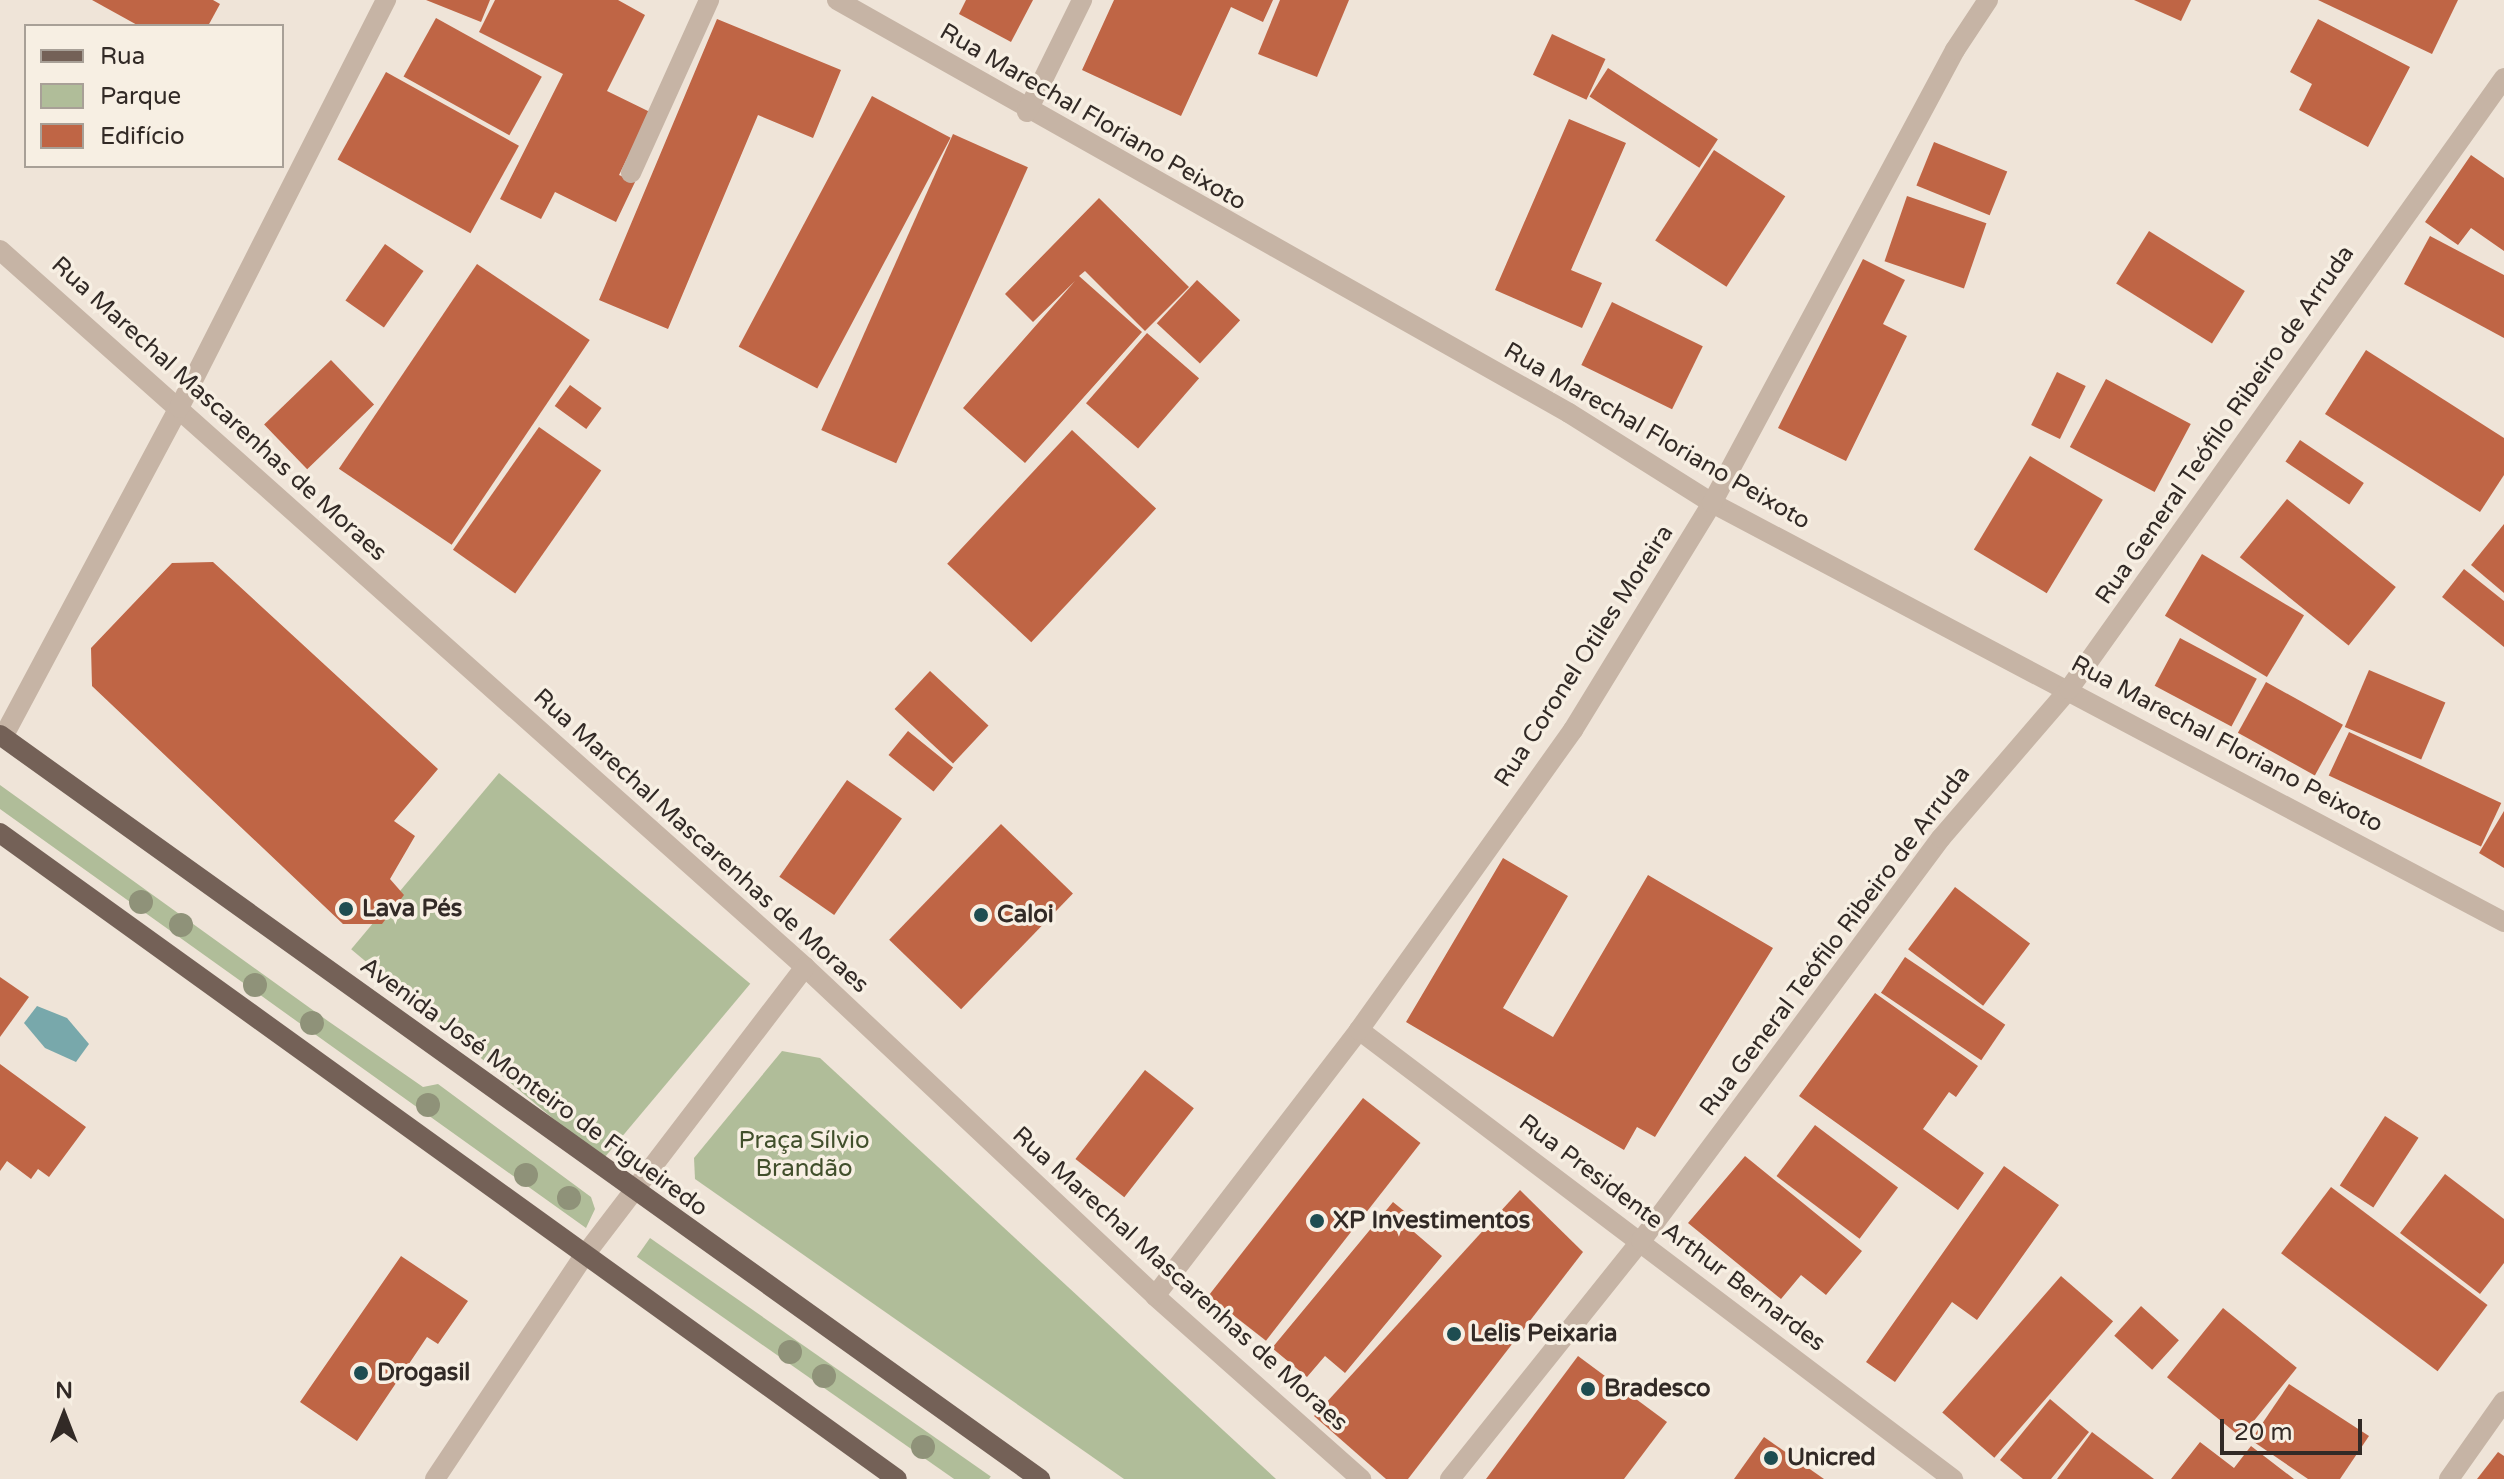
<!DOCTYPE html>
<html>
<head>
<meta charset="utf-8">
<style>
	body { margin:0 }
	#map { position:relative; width:2504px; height:1479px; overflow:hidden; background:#efe4d8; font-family:"Varela Round",sans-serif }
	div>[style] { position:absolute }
	.green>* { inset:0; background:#b0bd99; transform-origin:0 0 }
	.water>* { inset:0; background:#78a8ab }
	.building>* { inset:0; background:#bf6545; transform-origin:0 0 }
	.lane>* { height:20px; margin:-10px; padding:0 10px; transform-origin:10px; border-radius:10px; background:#c6b4a5 }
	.street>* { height:20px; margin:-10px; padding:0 10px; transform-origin:10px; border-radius:10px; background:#c6b4a5 }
	.primary>* { height:20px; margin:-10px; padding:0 10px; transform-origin:10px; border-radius:10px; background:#746157 }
	.trees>* { width:24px; height:24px; margin:-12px; border-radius:50%; background:#8f9279 }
	.dots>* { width:22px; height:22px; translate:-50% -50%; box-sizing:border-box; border:4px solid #f7efe3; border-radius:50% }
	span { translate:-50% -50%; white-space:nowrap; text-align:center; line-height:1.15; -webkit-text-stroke:7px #f7efe3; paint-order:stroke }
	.street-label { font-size:24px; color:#322a26 }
	.poi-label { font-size:24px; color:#322a26; font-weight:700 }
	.left { translate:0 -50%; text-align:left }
	.park-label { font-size:24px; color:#414f2b }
	.legend { position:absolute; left:24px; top:24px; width:260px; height:144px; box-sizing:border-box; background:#f7efe3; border:2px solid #a8a097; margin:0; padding:10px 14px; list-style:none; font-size:24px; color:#322a26 }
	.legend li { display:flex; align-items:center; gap:16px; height:40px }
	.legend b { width:40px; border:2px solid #a8a097 }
	.north { position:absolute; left:24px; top:1375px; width:80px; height:80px; -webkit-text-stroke:6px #f7efe3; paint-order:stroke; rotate:0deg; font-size:22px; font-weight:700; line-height:32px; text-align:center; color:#322a26 }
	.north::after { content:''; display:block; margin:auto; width:28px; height:36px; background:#322a26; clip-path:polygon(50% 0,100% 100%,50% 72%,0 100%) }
	.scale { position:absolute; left:2220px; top:1419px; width:142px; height:36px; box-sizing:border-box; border:4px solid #322a26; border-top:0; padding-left:10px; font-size:24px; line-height:28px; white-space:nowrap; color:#322a26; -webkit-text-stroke:6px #f7efe3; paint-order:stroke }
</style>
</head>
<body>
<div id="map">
	<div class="green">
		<div style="left:499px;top:773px;width:328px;height:230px;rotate:40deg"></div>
		<div style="clip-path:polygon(0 785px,328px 1021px,423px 1087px,438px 1084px,591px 1197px,595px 1209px,586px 1228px,0 809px)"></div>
		<div style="clip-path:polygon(782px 1051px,820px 1058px,1276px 1479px,1124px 1479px,695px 1179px,694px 1158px)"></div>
		<div style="left:650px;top:1238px;width:416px;height:23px;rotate:35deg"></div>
	</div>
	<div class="water">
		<div style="clip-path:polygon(37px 1006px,67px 1018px,89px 1044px,76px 1062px,45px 1048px,24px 1023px)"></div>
	</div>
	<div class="building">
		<div style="clip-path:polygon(92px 0,213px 0,220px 4px,208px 26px,139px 26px)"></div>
		<div style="clip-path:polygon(426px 0,490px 0,481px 22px)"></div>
		<div style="clip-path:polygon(495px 0,618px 0,645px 15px,607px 91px,650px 112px,619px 175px,635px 182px,616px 222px,555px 192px,541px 219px,500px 199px,563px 74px,479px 32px)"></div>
		<div style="clip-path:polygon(966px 0,1033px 0,1011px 42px,959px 14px)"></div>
		<div style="clip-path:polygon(1114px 0,1273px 0,1263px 22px,1231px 7px,1181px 116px,1082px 70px)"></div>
		<div style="clip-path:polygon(1280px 0,1349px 0,1317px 77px,1258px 54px)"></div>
		<div style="clip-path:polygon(2134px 0,2191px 0,2181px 21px)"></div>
		<div style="clip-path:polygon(2318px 0,2458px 0,2432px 54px)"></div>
		<div style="left:436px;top:18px;width:121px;height:67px;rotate:29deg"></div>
		<div style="clip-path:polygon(717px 19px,841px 70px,813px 138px,758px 115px,668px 329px,599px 300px)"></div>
		<div style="clip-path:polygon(2318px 19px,2410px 67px,2368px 147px,2299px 110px,2312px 84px,2290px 72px)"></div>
		<div style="left:1552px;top:34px;width:59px;height:45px;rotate:25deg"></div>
		<div style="left:1608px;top:68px;width:131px;height:34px;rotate:33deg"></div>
		<div style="left:386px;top:72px;width:152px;height:100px;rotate:29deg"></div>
		<div style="left:872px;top:96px;width:89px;height:284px;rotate:28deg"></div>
		<div style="clip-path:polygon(1569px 119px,1626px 143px,1571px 270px,1602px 283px,1582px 328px,1495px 290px)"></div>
		<div style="left:953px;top:134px;width:82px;height:324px;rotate:24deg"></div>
		<div style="left:1934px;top:142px;width:79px;height:47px;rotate:22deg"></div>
		<div style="left:1714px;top:150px;width:85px;height:108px;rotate:33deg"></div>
		<div style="clip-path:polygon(2471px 155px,2504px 178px,2504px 251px,2471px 228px,2458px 245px,2425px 222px)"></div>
		<div style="left:1907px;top:196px;width:84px;height:69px;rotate:19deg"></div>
		<div style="clip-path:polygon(1099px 198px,1189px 287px,1145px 331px,1085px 271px,1079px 276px,1142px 332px,1025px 463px,963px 408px,1075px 281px,1033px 322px,1005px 294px)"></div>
		<div style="left:2149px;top:231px;width:113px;height:62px;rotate:32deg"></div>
		<div style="clip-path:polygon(2430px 236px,2504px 275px,2504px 338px,2404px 284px)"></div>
		<div style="left:385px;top:244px;width:47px;height:69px;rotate:35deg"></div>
		<div style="clip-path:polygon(1863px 259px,1905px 280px,1883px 324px,1907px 336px,1846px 461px,1778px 428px)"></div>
		<div style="left:477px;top:264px;width:136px;height:247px;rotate:34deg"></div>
		<div style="left:1197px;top:280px;width:59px;height:59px;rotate:43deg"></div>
		<div style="left:1612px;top:302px;width:101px;height:70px;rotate:26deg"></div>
		<div style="left:1147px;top:333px;width:69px;height:93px;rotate:41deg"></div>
		<div style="clip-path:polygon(2366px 350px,2504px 438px,2504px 475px,2480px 512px,2325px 414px)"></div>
		<div style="left:331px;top:360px;width:62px;height:93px;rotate:46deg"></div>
		<div style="left:2057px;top:372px;width:32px;height:59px;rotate:26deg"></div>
		<div style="left:2106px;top:379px;width:96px;height:77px;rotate:28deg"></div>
		<div style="left:570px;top:385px;width:39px;height:26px;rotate:36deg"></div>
		<div style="left:539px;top:427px;width:76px;height:150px;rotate:35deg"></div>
		<div style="left:1072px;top:430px;width:115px;height:183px;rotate:43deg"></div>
		<div style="left:2300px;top:440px;width:77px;height:26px;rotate:34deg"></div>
		<div style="left:2030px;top:456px;width:85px;height:109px;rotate:31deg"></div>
		<div style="left:2287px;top:499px;width:140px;height:75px;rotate:39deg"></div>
		<div style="clip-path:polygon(2504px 524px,2504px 593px,2471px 565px)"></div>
		<div style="left:2202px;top:554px;width:119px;height:72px;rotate:31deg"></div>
		<div style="clip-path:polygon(213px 562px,438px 769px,394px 821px,415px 836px,390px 879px,404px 895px,382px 924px,343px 924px,92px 686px,91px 648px,172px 563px)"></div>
		<div style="clip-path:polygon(2464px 569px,2504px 601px,2504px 647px,2442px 597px)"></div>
		<div style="left:2180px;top:638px;width:87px;height:54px;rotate:28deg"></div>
		<div style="left:2369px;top:670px;width:83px;height:62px;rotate:23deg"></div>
		<div style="left:930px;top:671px;width:80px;height:52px;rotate:43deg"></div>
		<div style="left:2266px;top:682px;width:88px;height:58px;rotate:29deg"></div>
		<div style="left:908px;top:731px;width:58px;height:31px;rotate:39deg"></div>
		<div style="left:2349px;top:732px;width:168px;height:48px;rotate:25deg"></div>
		<div style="left:847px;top:780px;width:67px;height:118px;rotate:35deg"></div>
		<div style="clip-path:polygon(2504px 811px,2504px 868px,2479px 853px)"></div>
		<div style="left:1001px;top:824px;width:100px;height:161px;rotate:44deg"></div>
		<div style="clip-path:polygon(1503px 858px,1568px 896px,1503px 1008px,1553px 1037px,1648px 875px,1773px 948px,1655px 1137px,1637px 1127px,1624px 1150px,1406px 1022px)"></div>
		<div style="left:1955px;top:887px;width:94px;height:78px;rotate:37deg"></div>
		<div style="left:1905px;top:957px;width:121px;height:43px;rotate:34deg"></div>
		<div style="clip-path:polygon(0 977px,29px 997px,0 1037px)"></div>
		<div style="clip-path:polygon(1875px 993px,1978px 1066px,1956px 1097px,1949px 1092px,1923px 1129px,1984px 1173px,1958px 1210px,1799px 1096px)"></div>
		<div style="clip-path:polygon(0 1064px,86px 1127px,49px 1177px,38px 1169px,31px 1179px,7px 1161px,0 1171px)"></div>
		<div style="left:1145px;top:1070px;width:62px;height:113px;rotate:38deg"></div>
		<div style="left:1363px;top:1098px;width:73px;height:251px;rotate:38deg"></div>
		<div style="left:2385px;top:1116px;width:40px;height:83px;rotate:33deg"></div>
		<div style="left:1815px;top:1125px;width:104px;height:64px;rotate:37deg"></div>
		<div style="clip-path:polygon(1745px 1156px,1862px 1251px,1826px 1295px,1801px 1275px,1781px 1299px,1688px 1223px)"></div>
		<div style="clip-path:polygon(2004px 1166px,2059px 1205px,1977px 1320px,1952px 1302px,1895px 1382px,1866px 1362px)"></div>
		<div style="clip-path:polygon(2445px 1174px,2504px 1219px,2504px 1263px,2480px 1294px,2400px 1233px)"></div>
		<div style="left:2331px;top:1187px;width:196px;height:83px;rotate:37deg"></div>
		<div style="clip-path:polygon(1520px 1190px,1583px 1252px,1408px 1479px,1386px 1479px,1314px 1416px)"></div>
		<div style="clip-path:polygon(1393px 1202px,1420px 1224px,1414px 1232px,1442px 1256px,1345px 1373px,1325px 1356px,1307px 1377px,1272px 1348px)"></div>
		<div style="clip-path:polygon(401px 1256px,468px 1301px,438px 1344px,427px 1337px,357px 1441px,300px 1402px)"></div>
		<div style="left:2061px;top:1276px;width:69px;height:181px;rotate:41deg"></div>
		<div style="left:2141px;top:1306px;width:51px;height:40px;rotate:42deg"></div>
		<div style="left:2223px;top:1308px;width:95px;height:89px;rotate:39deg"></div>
		<div style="clip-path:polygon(1578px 1356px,1667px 1422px,1624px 1479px,1486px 1479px)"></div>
		<div style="clip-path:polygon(2289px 1384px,2369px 1436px,2340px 1479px,2308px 1479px,2251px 1440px)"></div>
		<div style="clip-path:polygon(2050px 1399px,2089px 1432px,2051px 1479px,2023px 1479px,2000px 1460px)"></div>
		<div style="clip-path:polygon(2092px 1432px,2154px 1479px,2057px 1479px)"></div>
		<div style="clip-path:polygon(1764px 1437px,1824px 1479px,1734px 1479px)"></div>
		<div style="clip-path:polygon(2200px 1442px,2234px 1468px,2251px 1446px,2294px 1479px,2171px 1479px)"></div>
		<div style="clip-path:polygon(2498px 1452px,2504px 1456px,2504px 1479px,2477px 1479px)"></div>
	</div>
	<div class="lane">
		<div style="left:631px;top:173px;width:190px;rotate:-65.7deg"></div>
	</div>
	<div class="street">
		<div style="left:837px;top:0;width:840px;rotate:29.43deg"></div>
		<div style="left:1569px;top:413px;width:169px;rotate:32.2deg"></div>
		<div style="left:1712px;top:503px;width:896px;rotate:27.88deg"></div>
		<div style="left:1027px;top:112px;width:125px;rotate:-63.8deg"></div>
		<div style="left:0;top:250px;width:1078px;rotate:41.69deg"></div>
		<div style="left:805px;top:967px;width:480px;rotate:43.2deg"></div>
		<div style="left:1155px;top:1296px;width:276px;rotate:41.6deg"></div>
		<div style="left:3px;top:737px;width:373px;rotate:-61.9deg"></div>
		<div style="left:179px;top:408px;width:458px;rotate:-63.1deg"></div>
		<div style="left:1359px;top:1030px;width:745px;rotate:37.09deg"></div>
		<div style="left:1155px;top:1296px;width:335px;rotate:-52.5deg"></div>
		<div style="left:1359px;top:1030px;width:369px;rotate:-54.5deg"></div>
		<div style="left:1573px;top:730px;width:266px;rotate:-58.5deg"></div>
		<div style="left:1712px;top:503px;width:514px;rotate:-61.79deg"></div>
		<div style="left:1955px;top:50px;width:60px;rotate:-56.6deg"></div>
		<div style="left:435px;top:1479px;width:268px;rotate:-56.3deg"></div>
		<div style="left:584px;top:1256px;width:364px;rotate:-52.6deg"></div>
		<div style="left:1450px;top:1479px;width:305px;rotate:-51.3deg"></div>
		<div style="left:1641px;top:1241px;width:502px;rotate:-53.34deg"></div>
		<div style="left:1941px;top:838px;width:196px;rotate:-49.3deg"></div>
		<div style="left:2069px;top:689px;width:750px;rotate:-54.55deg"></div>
		<div style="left:2449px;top:1479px;width:95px;rotate:-54.8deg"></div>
	</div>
	<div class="primary">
		<div style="left:0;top:735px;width:1279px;rotate:35.58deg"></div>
		<div style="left:0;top:833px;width:1105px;rotate:35.76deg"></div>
	</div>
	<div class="trees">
		<div style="left:141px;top:902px"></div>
		<div style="left:181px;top:925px"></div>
		<div style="left:255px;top:985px"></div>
		<div style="left:312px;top:1023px"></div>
		<div style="left:428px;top:1105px"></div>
		<div style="left:526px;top:1175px"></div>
		<div style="left:569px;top:1198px"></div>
		<div style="left:790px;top:1352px"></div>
		<div style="left:824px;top:1376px"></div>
		<div style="left:923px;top:1447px"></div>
	</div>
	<div class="dots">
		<div style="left:346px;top:909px;background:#1e4d51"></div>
		<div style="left:981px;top:915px;background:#1e4d51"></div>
		<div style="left:1317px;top:1221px;background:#1e4d51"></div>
		<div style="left:1454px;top:1334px;background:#1e4d51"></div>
		<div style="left:361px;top:1373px;background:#1e4d51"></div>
		<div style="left:1588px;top:1389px;background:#1e4d51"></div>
		<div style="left:1771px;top:1458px;background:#1e4d51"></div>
	</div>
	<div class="street-label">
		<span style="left:1093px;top:117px;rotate:30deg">Rua Marechal Floriano Peixoto</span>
		<span style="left:219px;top:409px;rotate:42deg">Rua Marechal Mascarenhas de Moraes</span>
		<span style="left:2225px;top:425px;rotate:-55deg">Rua General Teófilo Ribeiro de Arruda</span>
		<span style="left:1657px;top:436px;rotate:30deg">Rua Marechal Floriano Peixoto</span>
		<span style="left:1584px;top:656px;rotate:-57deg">Rua Coronel Otiles Moreira</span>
		<span style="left:2227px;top:744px;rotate:28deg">Rua Marechal Floriano Peixoto</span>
		<span style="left:701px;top:841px;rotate:42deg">Rua Marechal Mascarenhas de Moraes</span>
		<span style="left:1835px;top:941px;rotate:-53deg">Rua General Teófilo Ribeiro de Arruda</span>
		<span style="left:534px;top:1087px;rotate:36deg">Avenida José Monteiro de Figueiredo</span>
		<span style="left:1672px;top:1233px;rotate:37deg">Rua Presidente Arthur Bernardes</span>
		<span style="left:1180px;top:1279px;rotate:42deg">Rua Marechal Mascarenhas de Moraes</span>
	</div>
	<div class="poi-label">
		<span class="left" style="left:362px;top:909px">Lava Pés</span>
		<span class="left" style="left:997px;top:915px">Caloi</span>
		<span class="left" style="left:1333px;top:1221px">XP Investimentos</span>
		<span class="left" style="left:1470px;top:1334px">Lelis Peixaria</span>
		<span class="left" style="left:377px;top:1373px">Drogasil</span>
		<span class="left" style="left:1604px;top:1389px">Bradesco</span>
		<span class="left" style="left:1787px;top:1458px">Unicred</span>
	</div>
	<div class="park-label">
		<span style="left:804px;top:1155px">Praça Sílvio<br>Brandão</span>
	</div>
	<ul class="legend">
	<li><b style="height:10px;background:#746157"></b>Rua</li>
	<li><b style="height:22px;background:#b0bd99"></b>Parque</li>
	<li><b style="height:22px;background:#bf6545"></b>Edifício</li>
	</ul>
	<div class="north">N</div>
	<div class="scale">20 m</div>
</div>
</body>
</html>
